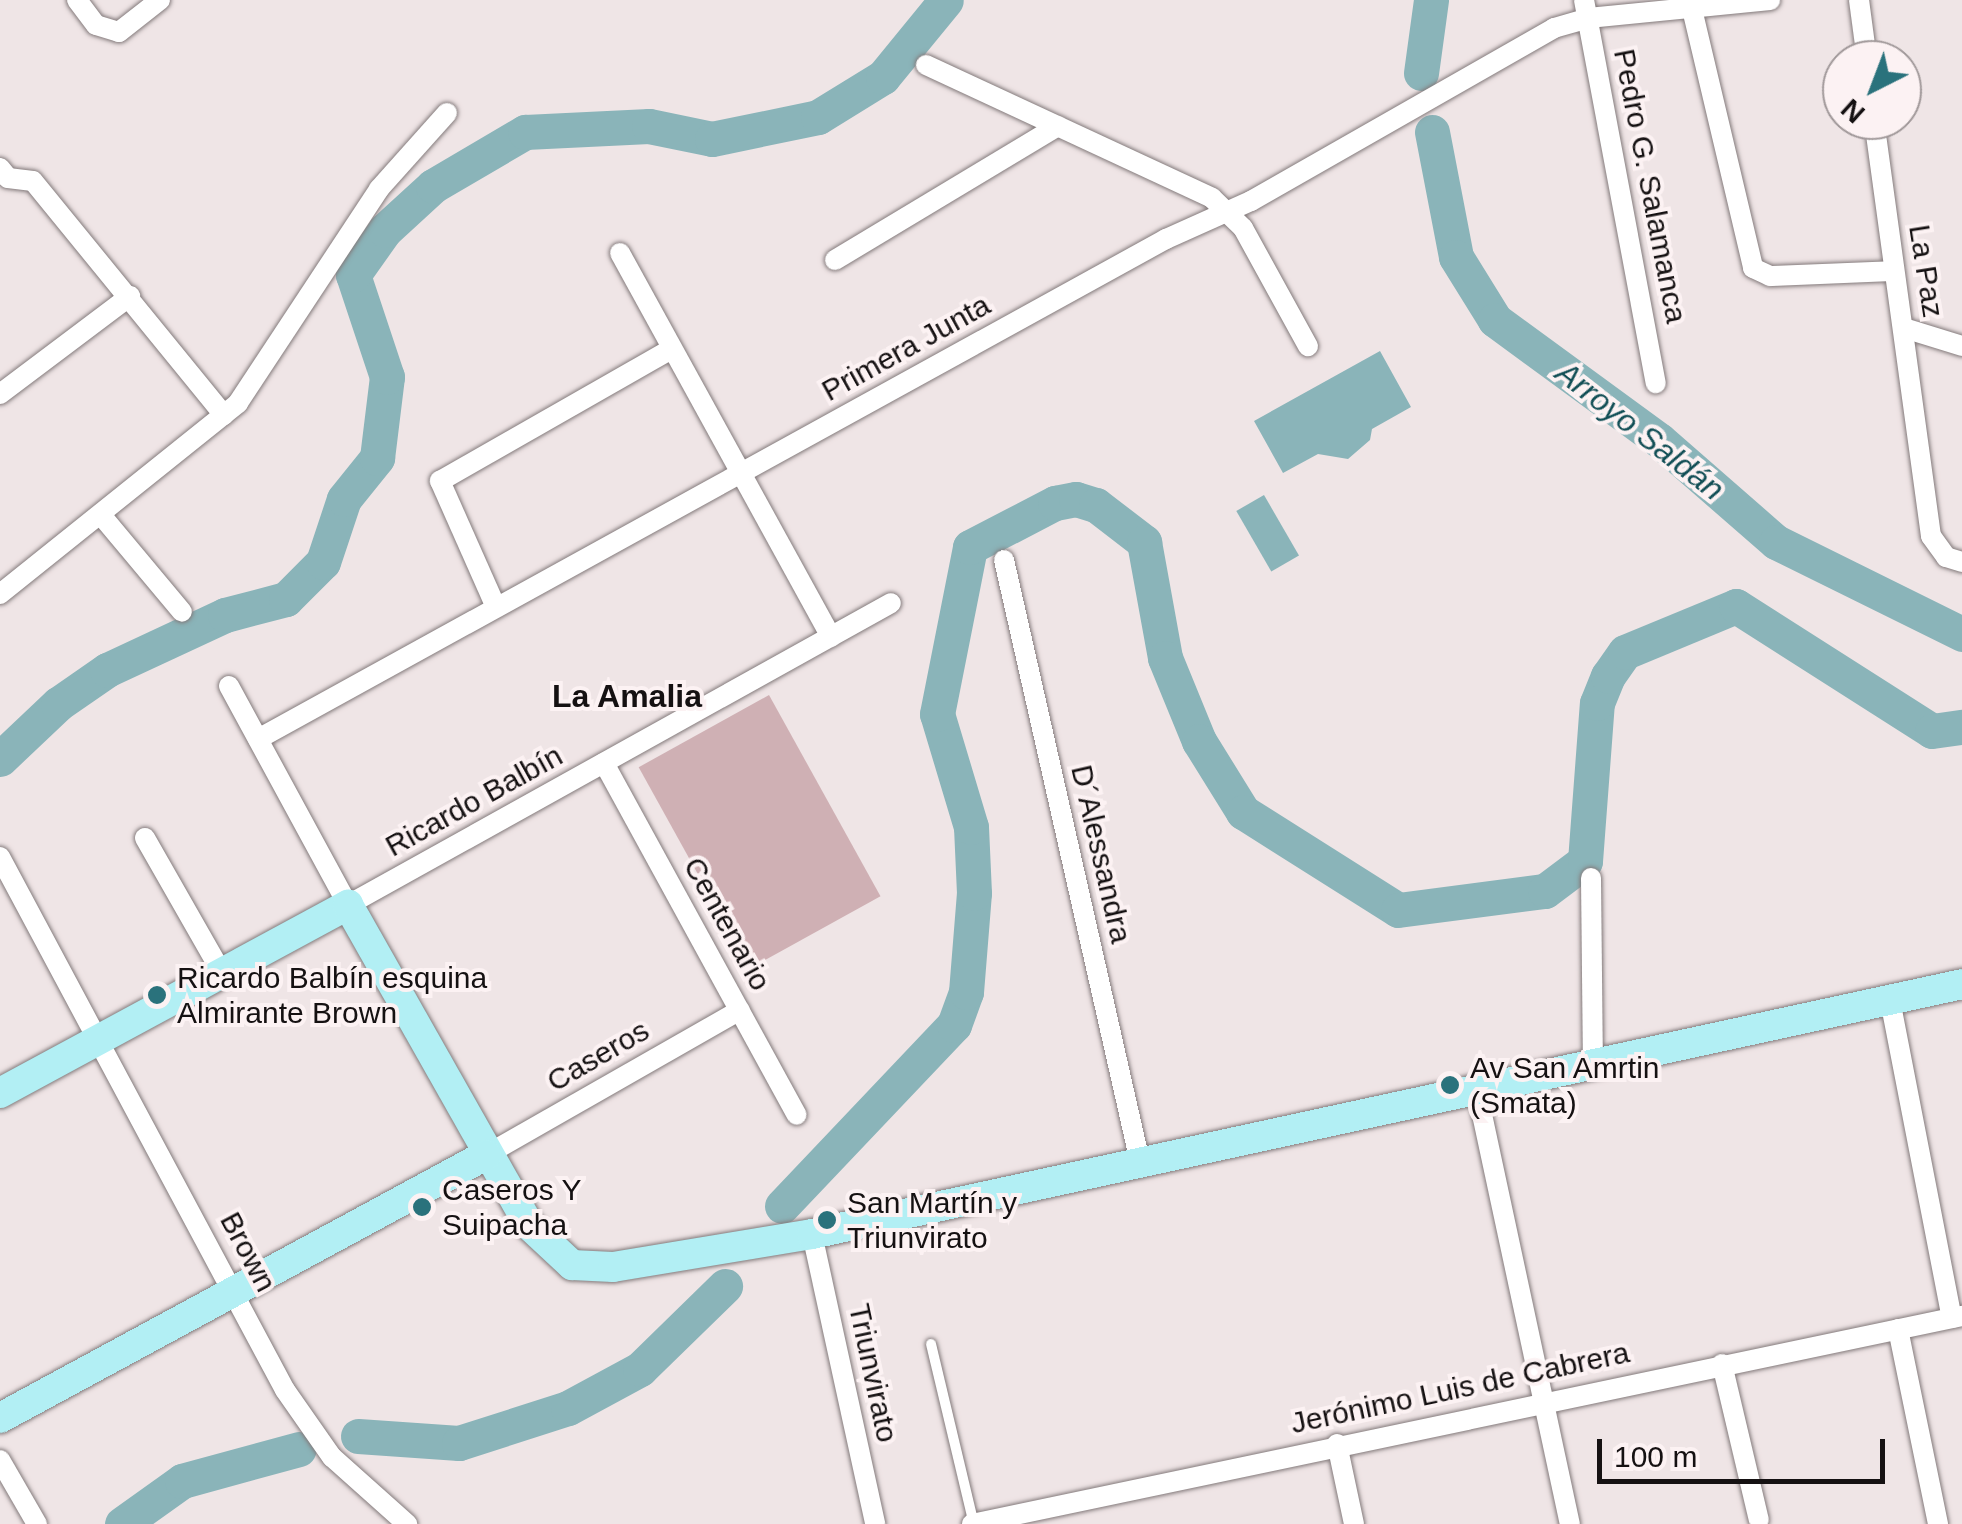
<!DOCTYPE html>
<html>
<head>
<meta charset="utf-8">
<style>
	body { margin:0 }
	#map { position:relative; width:1962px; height:1524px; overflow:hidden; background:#efe5e6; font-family:Helvetica,sans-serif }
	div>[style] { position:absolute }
	.green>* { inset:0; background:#cfb0b4; transform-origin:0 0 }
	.water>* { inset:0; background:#8ab4b9; transform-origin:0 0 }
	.river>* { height:35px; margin:-17.5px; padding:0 17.5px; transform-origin:17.5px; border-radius:17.5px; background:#8ab4b9 }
	.roads { filter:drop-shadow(0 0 2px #837a7b) drop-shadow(0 0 2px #837a7b) }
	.lane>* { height:10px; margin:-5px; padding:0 5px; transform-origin:5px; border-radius:5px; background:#fff }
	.street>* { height:20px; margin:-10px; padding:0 10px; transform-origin:10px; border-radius:10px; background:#fff }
	.secondary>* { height:30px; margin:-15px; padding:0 15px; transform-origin:15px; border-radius:15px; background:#b2eff4 }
	.dots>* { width:28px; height:28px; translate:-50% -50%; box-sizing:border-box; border:5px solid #fcf2f3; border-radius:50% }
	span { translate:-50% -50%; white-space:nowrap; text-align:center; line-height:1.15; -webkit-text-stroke:8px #fcf2f3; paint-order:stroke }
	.street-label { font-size:30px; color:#151112 }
	.poi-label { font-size:30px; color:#151112 }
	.left { translate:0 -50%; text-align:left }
	.water-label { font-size:32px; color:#114e55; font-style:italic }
	.neighbourhood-label { font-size:32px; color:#151112; font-weight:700 }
	.north { position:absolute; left:1822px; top:40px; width:100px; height:100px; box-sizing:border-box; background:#fcf2f3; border:2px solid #a09899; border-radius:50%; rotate:222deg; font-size:28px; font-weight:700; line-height:40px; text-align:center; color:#151112 }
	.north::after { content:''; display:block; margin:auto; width:35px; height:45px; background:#2a727c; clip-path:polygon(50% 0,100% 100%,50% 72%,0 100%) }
	.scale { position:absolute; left:1597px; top:1439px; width:288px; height:45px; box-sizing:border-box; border:5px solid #151112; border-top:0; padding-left:12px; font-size:30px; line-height:35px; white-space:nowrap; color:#151112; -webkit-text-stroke:8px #fcf2f3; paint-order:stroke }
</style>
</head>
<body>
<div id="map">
	<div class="green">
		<div style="left:769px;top:695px;width:230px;height:149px;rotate:61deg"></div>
	</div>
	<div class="water">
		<div style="clip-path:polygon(1380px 351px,1411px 407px,1372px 429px,1370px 440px,1348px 459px,1318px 454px,1283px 473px,1254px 421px)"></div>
		<div style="left:1264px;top:495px;width:70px;height:32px;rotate:60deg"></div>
	</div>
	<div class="river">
		<div style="left:1421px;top:73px;width:74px;rotate:-82.2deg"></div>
		<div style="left:1432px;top:132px;width:127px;rotate:79.1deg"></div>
		<div style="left:1456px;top:257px;width:74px;rotate:58.2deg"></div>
		<div style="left:1495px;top:320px;width:203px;rotate:36.2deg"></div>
		<div style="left:1659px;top:440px;width:155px;rotate:41.1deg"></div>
		<div style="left:1776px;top:542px;width:208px;rotate:26.3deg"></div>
		<div style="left:0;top:759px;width:80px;rotate:-43.5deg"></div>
		<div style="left:58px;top:704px;width:60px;rotate:-34.8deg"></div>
		<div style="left:107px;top:670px;width:130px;rotate:-25deg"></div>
		<div style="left:225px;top:615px;width:63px;rotate:-14.7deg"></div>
		<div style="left:286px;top:599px;width:52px;rotate:-45deg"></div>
		<div style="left:323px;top:562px;width:66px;rotate:-71.6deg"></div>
		<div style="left:344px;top:499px;width:53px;rotate:-51.2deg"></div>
		<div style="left:377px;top:458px;width:82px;rotate:-83deg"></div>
		<div style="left:387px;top:377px;width:108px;rotate:-108.4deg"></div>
		<div style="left:353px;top:275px;width:55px;rotate:-54.6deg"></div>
		<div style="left:385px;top:230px;width:65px;rotate:-42.5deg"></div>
		<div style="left:433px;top:186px;width:107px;rotate:-30.4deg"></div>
		<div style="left:525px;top:132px;width:124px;rotate:-2.8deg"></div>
		<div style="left:649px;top:126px;width:64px;rotate:11.7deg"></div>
		<div style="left:712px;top:139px;width:108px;rotate:-11.7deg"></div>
		<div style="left:818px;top:117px;width:76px;rotate:-31.6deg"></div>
		<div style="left:883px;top:77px;width:99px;rotate:-50.7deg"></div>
		<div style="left:782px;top:1206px;width:250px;rotate:-46.5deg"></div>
		<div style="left:954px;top:1025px;width:35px;rotate:-70deg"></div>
		<div style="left:966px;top:992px;width:99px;rotate:-85.4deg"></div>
		<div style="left:974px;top:893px;width:66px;rotate:-92.6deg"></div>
		<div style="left:971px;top:827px;width:118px;rotate:-106.7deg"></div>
		<div style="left:937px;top:714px;width:170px;rotate:-78.8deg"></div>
		<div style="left:970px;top:547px;width:96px;rotate:-27.4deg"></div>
		<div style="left:1055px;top:503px;width:21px;rotate:-11deg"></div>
		<div style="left:1076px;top:499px;width:21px;rotate:17deg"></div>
		<div style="left:1096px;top:505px;width:61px;rotate:37.6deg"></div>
		<div style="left:1144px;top:542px;width:118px;rotate:79.7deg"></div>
		<div style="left:1165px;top:658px;width:90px;rotate:67.7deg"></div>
		<div style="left:1199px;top:741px;width:84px;rotate:58.2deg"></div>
		<div style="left:1243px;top:812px;width:183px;rotate:32.3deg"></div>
		<div style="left:1398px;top:910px;width:148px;rotate:-7.4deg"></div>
		<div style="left:1545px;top:891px;width:50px;rotate:-36.9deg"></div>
		<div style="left:1585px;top:861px;width:158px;rotate:-85.7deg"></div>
		<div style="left:1597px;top:703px;width:29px;rotate:-68deg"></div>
		<div style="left:1608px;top:676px;width:29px;rotate:-55deg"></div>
		<div style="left:1625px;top:652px;width:120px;rotate:-22.5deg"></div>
		<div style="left:1736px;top:606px;width:232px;rotate:32.5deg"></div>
		<div style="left:1932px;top:731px;width:30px;rotate:-8deg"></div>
		<div style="left:358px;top:1436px;width:101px;rotate:4deg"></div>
		<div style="left:459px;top:1443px;width:114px;rotate:-17.8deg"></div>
		<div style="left:568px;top:1408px;width:82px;rotate:-28.4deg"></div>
		<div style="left:640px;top:1369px;width:119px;rotate:-44.3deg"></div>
		<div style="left:122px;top:1524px;width:74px;rotate:-35.6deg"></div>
		<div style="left:182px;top:1481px;width:121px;rotate:-15.3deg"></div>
	</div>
	<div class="roads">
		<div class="lane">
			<div style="left:931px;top:1344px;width:185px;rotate:76.6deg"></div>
		</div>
		<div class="street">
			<div style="left:77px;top:0;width:31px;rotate:53deg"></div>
			<div style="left:96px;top:25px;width:24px;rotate:17deg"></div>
			<div style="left:119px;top:32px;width:52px;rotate:-38deg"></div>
			<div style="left:1584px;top:0;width:390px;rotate:79.4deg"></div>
			<div style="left:1859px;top:0;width:61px;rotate:82.4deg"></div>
			<div style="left:1692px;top:9px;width:266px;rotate:76.7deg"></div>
			<div style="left:1753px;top:268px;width:19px;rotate:25deg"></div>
			<div style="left:1770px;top:276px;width:124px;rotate:-2.3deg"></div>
			<div style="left:926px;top:65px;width:315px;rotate:24.9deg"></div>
			<div style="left:1212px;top:198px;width:43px;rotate:44.1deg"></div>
			<div style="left:1243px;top:228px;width:135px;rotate:61.2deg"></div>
			<div style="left:1874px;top:120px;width:420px;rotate:82.2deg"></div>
			<div style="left:1931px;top:536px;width:26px;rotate:54deg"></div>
			<div style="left:1946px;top:557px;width:17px;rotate:17deg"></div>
			<div style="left:0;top:168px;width:13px;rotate:51deg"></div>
			<div style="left:8px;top:178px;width:25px;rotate:7deg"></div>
			<div style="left:33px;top:181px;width:302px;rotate:50.8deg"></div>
			<div style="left:620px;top:253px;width:438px;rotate:61.2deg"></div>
			<div style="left:835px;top:260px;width:260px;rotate:-31deg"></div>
			<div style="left:1904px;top:328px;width:61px;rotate:17.2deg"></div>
			<div style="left:0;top:394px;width:163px;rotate:-37deg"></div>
			<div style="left:101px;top:515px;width:126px;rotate:50.1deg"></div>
			<div style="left:1004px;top:560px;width:617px;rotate:77.27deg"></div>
			<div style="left:0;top:594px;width:305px;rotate:-38.7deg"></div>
			<div style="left:238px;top:403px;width:256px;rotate:-56.6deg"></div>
			<div style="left:379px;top:189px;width:102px;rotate:-48.2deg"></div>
			<div style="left:495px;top:605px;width:136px;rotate:-113.9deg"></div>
			<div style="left:440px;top:481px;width:266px;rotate:-29.7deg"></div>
			<div style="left:229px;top:686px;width:249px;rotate:61.5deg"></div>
			<div style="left:348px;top:905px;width:621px;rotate:-29.08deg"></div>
			<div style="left:258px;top:739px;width:1037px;rotate:-28.84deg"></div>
			<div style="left:1166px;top:239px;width:93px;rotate:-24.1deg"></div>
			<div style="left:1251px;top:201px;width:349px;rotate:-29.7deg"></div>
			<div style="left:1554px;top:28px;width:35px;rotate:-16deg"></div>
			<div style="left:1588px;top:18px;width:183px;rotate:-5.6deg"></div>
			<div style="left:604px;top:763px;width:401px;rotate:61.3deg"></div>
			<div style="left:145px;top:838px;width:155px;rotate:60.3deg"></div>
			<div style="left:0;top:857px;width:604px;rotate:61.87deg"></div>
			<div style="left:285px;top:1390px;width:82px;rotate:55deg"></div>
			<div style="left:332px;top:1457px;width:101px;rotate:41.8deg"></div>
			<div style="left:1591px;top:878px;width:187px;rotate:89.4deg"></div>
			<div style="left:1890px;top:1000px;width:324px;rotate:79deg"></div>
			<div style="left:1477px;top:1091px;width:443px;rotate:77.9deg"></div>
			<div style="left:486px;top:1155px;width:292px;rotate:-29.7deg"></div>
			<div style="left:812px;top:1234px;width:297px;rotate:77.7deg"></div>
			<div style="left:1898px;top:1329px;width:199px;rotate:78.4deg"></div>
			<div style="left:1722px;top:1364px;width:160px;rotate:76.7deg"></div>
			<div style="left:1337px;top:1444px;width:82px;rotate:78deg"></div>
			<div style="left:0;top:1460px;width:74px;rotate:60deg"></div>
			<div style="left:972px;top:1524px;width:1012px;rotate:-11.87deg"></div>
		</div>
		<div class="secondary">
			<div style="left:0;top:1093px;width:396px;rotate:-28.4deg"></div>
			<div style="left:348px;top:905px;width:368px;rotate:60.5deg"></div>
			<div style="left:529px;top:1225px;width:59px;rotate:42.9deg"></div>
			<div style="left:572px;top:1265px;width:41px;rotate:2.8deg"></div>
			<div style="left:613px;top:1267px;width:202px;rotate:-9.4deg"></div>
			<div style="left:812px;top:1234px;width:1177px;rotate:-12.26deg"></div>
			<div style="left:0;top:1418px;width:553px;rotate:-28.42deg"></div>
		</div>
	</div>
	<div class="dots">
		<div style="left:157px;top:995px;background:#2a727c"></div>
		<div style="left:1450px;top:1085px;background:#2a727c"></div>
		<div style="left:422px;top:1207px;background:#2a727c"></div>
		<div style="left:827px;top:1220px;background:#2a727c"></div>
	</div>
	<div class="street-label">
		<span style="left:1650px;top:186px;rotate:79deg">Pedro G. Salamanca</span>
		<span style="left:1926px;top:271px;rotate:81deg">La Paz</span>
		<span style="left:906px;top:348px;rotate:-29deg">Primera Junta</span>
		<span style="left:474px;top:801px;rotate:-29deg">Ricardo Balbín</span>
		<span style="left:1101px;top:854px;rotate:77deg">D´Alessandra</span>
		<span style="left:727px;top:924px;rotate:61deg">Centenario</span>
		<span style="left:598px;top:1056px;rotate:-30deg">Caseros</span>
		<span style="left:248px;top:1252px;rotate:62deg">Brown</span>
		<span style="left:873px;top:1373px;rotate:78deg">Triunvirato</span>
		<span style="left:1460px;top:1388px;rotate:-12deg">Jerónimo Luis de Cabrera</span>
	</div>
	<div class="poi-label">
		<span class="left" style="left:177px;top:995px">Ricardo Balbín esquina<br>Almirante Brown</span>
		<span class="left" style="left:1470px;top:1085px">Av San Amrtin<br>(Smata)</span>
		<span class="left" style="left:442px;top:1207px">Caseros Y<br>Suipacha</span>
		<span class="left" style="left:847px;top:1220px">San Martín y<br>Triunvirato</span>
	</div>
	<div class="water-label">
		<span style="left:1640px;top:431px;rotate:38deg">Arroyo Saldán</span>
	</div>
	<div class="neighbourhood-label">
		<span style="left:627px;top:696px">La Amalia</span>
	</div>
	<div class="north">N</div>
	<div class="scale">100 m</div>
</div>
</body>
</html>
